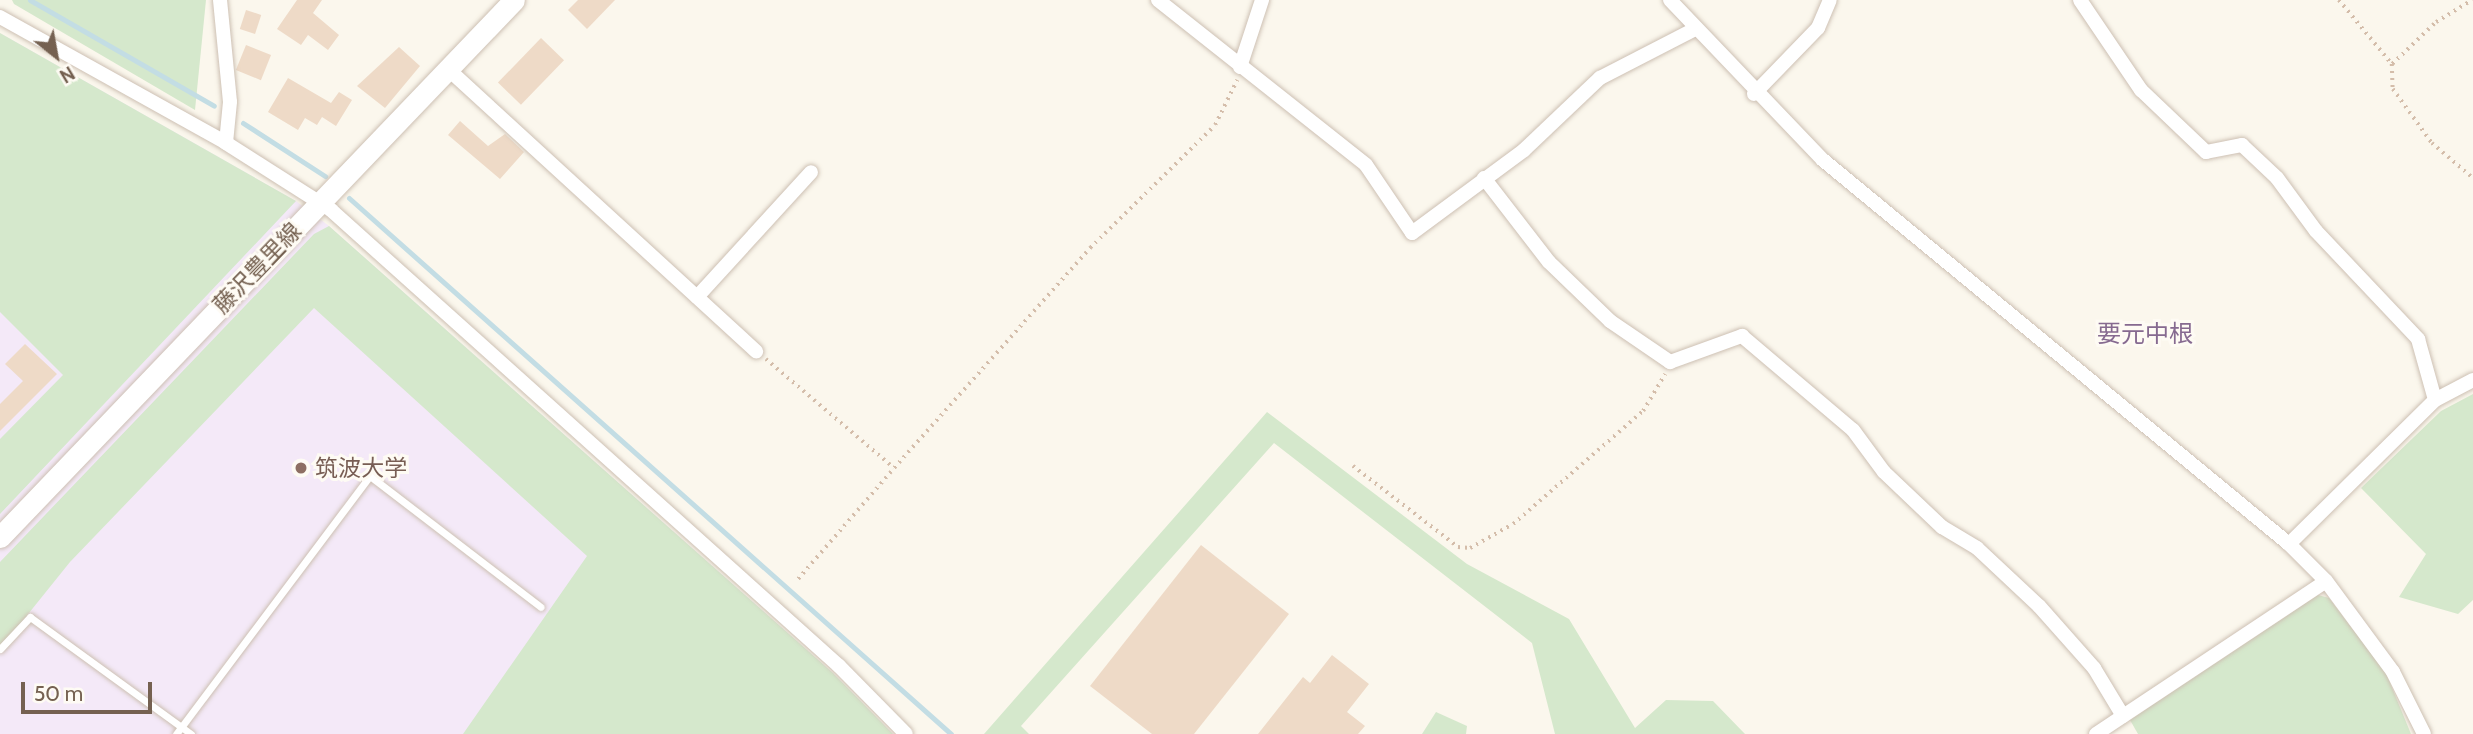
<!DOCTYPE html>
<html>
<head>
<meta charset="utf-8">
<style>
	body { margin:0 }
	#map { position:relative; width:2473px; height:734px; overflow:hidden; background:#fbf7ed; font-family:Cabin,"Noto Sans JP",sans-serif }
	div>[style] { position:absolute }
	.education>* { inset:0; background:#f4e9f8 }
	.green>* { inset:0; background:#d5e8cc }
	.stream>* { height:5px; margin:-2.5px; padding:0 2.5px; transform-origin:2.5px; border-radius:2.5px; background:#c3dde4 }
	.building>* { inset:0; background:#eedac7; transform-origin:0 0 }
	.path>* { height:3.5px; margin-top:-1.75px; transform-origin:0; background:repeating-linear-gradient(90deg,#d4bdaa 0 2px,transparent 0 7px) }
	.roads { filter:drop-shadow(0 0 2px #cdc0b3) drop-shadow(0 0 2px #cdc0b3) }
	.lane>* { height:7px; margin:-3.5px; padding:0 3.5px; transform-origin:3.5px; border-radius:3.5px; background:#fff }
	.street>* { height:14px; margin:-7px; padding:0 7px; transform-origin:7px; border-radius:7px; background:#fff }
	.secondary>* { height:21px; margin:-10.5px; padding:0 10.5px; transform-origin:10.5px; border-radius:10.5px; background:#fff }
	.dots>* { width:19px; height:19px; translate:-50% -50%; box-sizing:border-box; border:4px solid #fefbf4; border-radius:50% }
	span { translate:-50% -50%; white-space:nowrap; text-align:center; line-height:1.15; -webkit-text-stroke:6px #fefbf4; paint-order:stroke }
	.street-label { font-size:23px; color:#756151 }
	.education-label { font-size:23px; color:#785e54 }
	.left { translate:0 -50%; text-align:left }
	.neighbourhood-label { font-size:24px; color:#866a90 }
	.north { position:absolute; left:21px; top:21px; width:70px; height:70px; -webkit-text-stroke:5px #fefbf4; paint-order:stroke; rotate:149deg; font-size:19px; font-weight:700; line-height:28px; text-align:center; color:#756151 }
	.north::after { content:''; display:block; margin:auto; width:24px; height:32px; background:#756151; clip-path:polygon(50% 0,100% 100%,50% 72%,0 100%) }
	.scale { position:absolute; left:21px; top:682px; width:131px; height:32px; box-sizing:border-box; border:4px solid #756151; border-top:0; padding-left:9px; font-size:21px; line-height:24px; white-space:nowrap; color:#756151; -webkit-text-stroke:5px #fefbf4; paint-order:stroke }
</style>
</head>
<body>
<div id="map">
	<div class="education">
		<div style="clip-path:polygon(0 33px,296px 201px,329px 226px,833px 673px,893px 734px,0 734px)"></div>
	</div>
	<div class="green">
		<div style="clip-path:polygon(12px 0,206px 0,195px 110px,14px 4px)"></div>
		<div style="clip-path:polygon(0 33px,296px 201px,0 514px,0 439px,63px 375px,0 312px)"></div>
		<div style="clip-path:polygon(329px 226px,833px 673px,893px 734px,463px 734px,587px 556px,314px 308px,70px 562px,0 649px,0 562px,314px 234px)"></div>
		<div style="clip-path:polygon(2473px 394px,2473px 600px,2458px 614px,2399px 597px,2426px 554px,2361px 488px,2441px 411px)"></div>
		<div style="clip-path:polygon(1267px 412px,1467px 564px,1569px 619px,1635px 728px,1666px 700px,1713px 701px,1745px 734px,1555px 734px,1532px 643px,1274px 443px,1021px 726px,1029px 734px,984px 734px)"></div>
		<div style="clip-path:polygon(2318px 595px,2329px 598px,2386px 673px,2411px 734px,2138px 734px,2130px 720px)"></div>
		<div style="clip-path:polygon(1436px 712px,1467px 726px,1466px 734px,1422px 734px)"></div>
	</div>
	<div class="stream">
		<div style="left:30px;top:0;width:212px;rotate:29.9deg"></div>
		<div style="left:243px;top:123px;width:98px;rotate:32.9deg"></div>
		<div style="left:349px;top:198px;width:806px;rotate:41.68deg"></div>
	</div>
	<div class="building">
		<div style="clip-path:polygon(297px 0,322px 0,313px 13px,339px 35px,328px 50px,308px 35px,301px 45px,277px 29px)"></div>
		<div style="clip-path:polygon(578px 0,615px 0,587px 29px,568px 10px)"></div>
		<div style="left:246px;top:10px;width:16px;height:20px;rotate:18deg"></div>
		<div style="left:541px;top:38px;width:32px;height:62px;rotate:44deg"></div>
		<div style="left:246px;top:45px;width:27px;height:27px;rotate:22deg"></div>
		<div style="clip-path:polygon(399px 47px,420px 66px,385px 108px,357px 86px)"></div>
		<div style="clip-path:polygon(288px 78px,331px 103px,339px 92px,352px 100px,336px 126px,322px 117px,317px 125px,305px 118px,298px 130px,268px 112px)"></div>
		<div style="clip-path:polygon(460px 121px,488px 146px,505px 134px,524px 152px,500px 179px,448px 135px)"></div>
		<div style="clip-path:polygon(25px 344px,57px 374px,0 431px,0 404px,23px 381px,5px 364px)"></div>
		<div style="clip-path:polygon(1201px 545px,1289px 614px,1194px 734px,1152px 734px,1090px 686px)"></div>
		<div style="clip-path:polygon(1332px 655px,1369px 684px,1347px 712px,1365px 726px,1358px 734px,1258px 734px,1303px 677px,1310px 683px)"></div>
	</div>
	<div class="path">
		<div style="left:2339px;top:0;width:83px;rotate:50.4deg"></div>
		<div style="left:2392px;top:64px;width:25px;rotate:88deg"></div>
		<div style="left:2393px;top:89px;width:67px;rotate:54.2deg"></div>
		<div style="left:2432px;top:143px;width:54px;rotate:40.5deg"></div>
		<div style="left:2392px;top:64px;width:61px;rotate:-43.7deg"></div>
		<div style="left:2436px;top:22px;width:42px;rotate:-31.4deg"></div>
		<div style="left:766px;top:359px;width:168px;rotate:40.4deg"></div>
		<div style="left:894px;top:468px;width:295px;rotate:-48.3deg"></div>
		<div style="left:1090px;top:248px;width:175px;rotate:-44.5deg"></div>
		<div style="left:1215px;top:125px;width:50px;rotate:-63.9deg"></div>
		<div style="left:1353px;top:466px;width:133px;rotate:37.6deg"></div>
		<div style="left:1458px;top:547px;width:12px;rotate:5deg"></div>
		<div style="left:1470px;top:548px;width:49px;rotate:-29.2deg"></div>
		<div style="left:1513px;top:524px;width:172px;rotate:-41deg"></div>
		<div style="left:1643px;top:411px;width:43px;rotate:-59.3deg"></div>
		<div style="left:798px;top:579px;width:147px;rotate:-49.1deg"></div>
	</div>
	<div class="roads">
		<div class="lane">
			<div style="left:0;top:649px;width:44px;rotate:-46.8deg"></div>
			<div style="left:30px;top:617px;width:199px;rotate:36deg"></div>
			<div style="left:176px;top:734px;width:323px;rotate:-53.1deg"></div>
			<div style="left:370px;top:476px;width:215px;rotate:37.5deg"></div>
		</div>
		<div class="street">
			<div style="left:220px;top:0;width:102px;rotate:84.4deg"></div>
			<div style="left:230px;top:102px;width:41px;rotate:95.6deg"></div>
			<div style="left:1158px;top:0;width:265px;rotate:38.4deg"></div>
			<div style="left:1366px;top:165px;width:82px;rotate:55.9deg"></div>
			<div style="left:1412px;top:233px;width:139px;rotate:-36.5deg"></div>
			<div style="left:1524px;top:150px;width:105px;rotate:-43.5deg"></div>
			<div style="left:1600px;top:78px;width:107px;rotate:-27.3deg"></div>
			<div style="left:1670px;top:0;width:221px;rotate:46.3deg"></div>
			<div style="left:1823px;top:160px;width:604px;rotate:39.49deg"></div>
			<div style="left:2289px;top:544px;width:52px;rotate:45deg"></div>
			<div style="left:2326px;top:581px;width:113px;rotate:53.6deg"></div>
			<div style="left:2393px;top:672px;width:69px;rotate:63.4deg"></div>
			<div style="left:2080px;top:0;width:109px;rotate:55.9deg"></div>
			<div style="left:2141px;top:90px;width:90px;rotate:43.6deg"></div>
			<div style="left:2206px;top:152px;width:37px;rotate:-11deg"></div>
			<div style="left:2242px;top:145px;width:48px;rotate:43.3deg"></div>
			<div style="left:2277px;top:178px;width:66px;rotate:53.7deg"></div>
			<div style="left:2316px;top:231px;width:149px;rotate:46.6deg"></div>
			<div style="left:2418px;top:339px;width:63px;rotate:74.4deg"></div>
			<div style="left:0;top:17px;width:259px;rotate:29.1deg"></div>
			<div style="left:226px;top:143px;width:125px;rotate:32.5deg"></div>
			<div style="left:331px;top:210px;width:683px;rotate:41.91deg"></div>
			<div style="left:839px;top:666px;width:95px;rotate:45.4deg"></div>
			<div style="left:1240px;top:67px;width:71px;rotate:-71.8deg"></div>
			<div style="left:448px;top:69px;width:418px;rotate:42.5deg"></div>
			<div style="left:1754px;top:94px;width:92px;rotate:-45.9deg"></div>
			<div style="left:1818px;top:28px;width:30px;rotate:-67deg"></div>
			<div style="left:1484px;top:178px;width:106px;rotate:52.3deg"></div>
			<div style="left:1549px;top:262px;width:85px;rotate:44deg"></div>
			<div style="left:1610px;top:321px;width:73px;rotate:34.3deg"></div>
			<div style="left:1670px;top:362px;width:77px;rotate:-19.9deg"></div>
			<div style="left:1742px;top:336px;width:145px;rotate:40.3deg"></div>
			<div style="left:1853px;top:430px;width:52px;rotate:53.6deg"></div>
			<div style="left:1884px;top:472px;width:80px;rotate:43.5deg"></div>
			<div style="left:1942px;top:527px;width:41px;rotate:31deg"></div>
			<div style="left:1977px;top:548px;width:85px;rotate:43.1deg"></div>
			<div style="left:2039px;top:606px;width:83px;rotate:48.4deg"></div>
			<div style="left:2094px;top:668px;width:56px;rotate:58.9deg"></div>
			<div style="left:697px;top:297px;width:169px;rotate:-47.6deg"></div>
			<div style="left:2289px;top:544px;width:205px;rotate:-44.6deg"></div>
			<div style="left:2435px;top:400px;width:43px;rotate:-27.8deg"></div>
			<div style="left:2096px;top:734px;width:276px;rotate:-33.6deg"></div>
		</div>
		<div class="secondary">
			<div style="left:0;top:537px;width:743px;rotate:-46.25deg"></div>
		</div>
	</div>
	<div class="dots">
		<div style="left:301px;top:468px;background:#8d6e63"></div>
	</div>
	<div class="street-label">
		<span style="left:257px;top:268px;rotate:-46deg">藤沢豊里線</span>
	</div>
	<div class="education-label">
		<span class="left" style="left:315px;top:468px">筑波大学</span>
	</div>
	<div class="neighbourhood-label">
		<span style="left:2145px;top:334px">要元中根</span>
	</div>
	<div class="north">N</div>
	<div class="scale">50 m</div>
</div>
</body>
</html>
